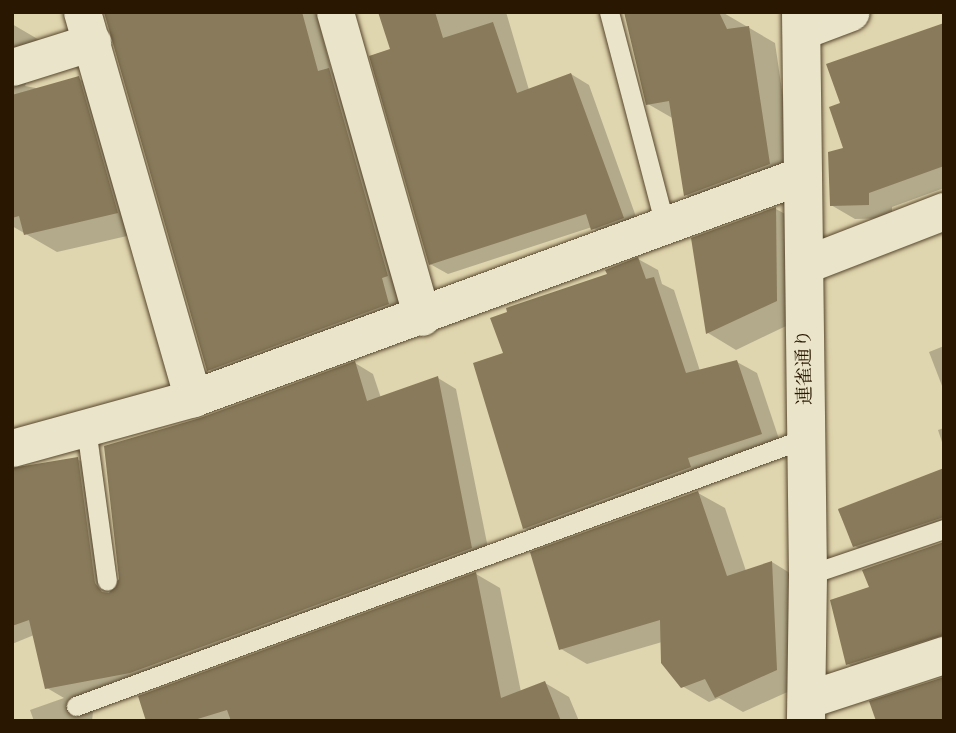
<!DOCTYPE html>
<html>
<head>
<meta charset="utf-8">
<style>
	body { margin:0 }
	#map { position:relative; width:956px; height:733px; overflow:hidden; background:#dfd5ae; font-family:"IM FELL French Canon","Noto Serif JP",serif }
	div>[style] { position:absolute }
	.shadow>* { inset:0; background:#0003 }
	.building>* { inset:0; background:#887a5b }
	.roads { filter:drop-shadow(0 0 2px #57462c) drop-shadow(0 0 2px #57462c) }
	.service>* { height:19px; margin:-9.5px; padding:0 9.5px; transform-origin:9.5px; border-radius:9.5px; background:#eae4ca }
	.minor>* { height:37px; margin:-18.5px; padding:0 18.5px; transform-origin:18.5px; border-radius:18.5px; background:#eae4ca }
	.secondary>* { height:38px; margin:-19px; padding:0 19px; transform-origin:19px; border-radius:19px; background:#eae4ca }
	span { translate:-50% -50%; white-space:nowrap; text-align:center; line-height:1.15; -webkit-text-stroke:7px #eae4ca; paint-order:stroke }
	.street-label { font-size:19px; color:#2a1701 }
	.frame { position:absolute; inset:0; border:14px solid #2a1701; pointer-events:none }
</style>
</head>
<body>
<div id="map">
	<div class="shadow">
		<div style="clip-path:polygon(104px 12px,316px 12px,332px 72px,346px 80px,406px 313px,226px 379px,208px 369px)"></div>
		<div style="clip-path:polygon(380px 12px,506px 12px,529px 90px,571px 74px,589px 85px,640px 228px,610px 239px,592px 227px,448px 274px,430px 264px,393px 51px)"></div>
		<div style="clip-path:polygon(627px 12px,722px 12px,775px 43px,795px 179px,712px 210px,686px 195px,674px 119px,648px 104px)"></div>
		<div style="clip-path:polygon(12px 24px,41px 41px,25px 86px,41px 89px,78px 78px,110px 97px,149px 231px,57px 252px,12px 226px)"></div>
		<div style="clip-path:polygon(944px 25px,944px 188px,892px 207px,892px 218px,855px 219px,831px 205px,846px 149px,842px 104px)"></div>
		<div style="clip-path:polygon(776px 209px,805px 225px,805px 317px,736px 350px,708px 333px,693px 239px)"></div>
		<div style="clip-path:polygon(638px 259px,658px 270px,662px 284px,674px 290px,700px 371px,737px 362px,757px 373px,781px 445px,544px 539px,524px 528px,505px 354px,609px 275px)"></div>
		<div style="clip-path:polygon(944px 346px,944px 391px,929px 352px)"></div>
		<div style="clip-path:polygon(355px 363px,373px 374px,381px 398px,438px 378px,456px 389px,490px 558px,149px 683px,70px 698px,93px 712px,92px 721px,34px 721px,30px 710px,64px 698px,47px 688px,34px 635px,12px 644px,12px 468px,77px 459px,96px 470px,113px 592px,201px 419px)"></div>
		<div style="clip-path:polygon(944px 428px,944px 448px,938px 430px)"></div>
		<div style="clip-path:polygon(944px 470px,944px 522px,878px 559px,855px 546px,838px 510px)"></div>
		<div style="clip-path:polygon(698px 493px,725px 508px,746px 571px,772px 562px,798px 578px,803px 685px,743px 712px,719px 698px,709px 702px,682px 686px,662px 642px,587px 664px,561px 649px)"></div>
		<div style="clip-path:polygon(944px 558px,944px 661px,879px 682px,848px 664px)"></div>
		<div style="clip-path:polygon(476px 574px,500px 588px,521px 692px,545px 683px,569px 697px,579px 721px,148px 721px)"></div>
	</div>
	<div class="building">
		<div style="clip-path:polygon(104px 12px,302px 12px,318px 71px,329px 68px,388px 276px,382px 278px,389px 304px,207px 371px)"></div>
		<div style="clip-path:polygon(378px 12px,435px 12px,443px 38px,493px 22px,517px 93px,571px 73px,624px 218px,591px 230px,586px 214px,429px 265px,369px 56px,390px 49px)"></div>
		<div style="clip-path:polygon(624px 12px,719px 12px,727px 29px,749px 26px,770px 164px,684px 196px,669px 101px,646px 105px)"></div>
		<div style="clip-path:polygon(944px 23px,944px 166px,869px 193px,869px 205px,830px 206px,828px 152px,843px 148px,829px 107px,840px 103px,826px 64px)"></div>
		<div style="clip-path:polygon(79px 76px,118px 213px,24px 235px,19px 216px,12px 218px,12px 95px)"></div>
		<div style="clip-path:polygon(776px 207px,777px 301px,706px 334px,691px 238px)"></div>
		<div style="clip-path:polygon(638px 257px,646px 279px,654px 277px,686px 373px,737px 360px,762px 434px,688px 458px,691px 467px,523px 529px,473px 363px,503px 353px,490px 318px,507px 312px,506px 308px,607px 274px,605px 270px)"></div>
		<div style="clip-path:polygon(355px 361px,367px 401px,438px 376px,472px 548px,130px 673px,45px 689px,29px 620px,12px 626px,12px 468px,78px 457px,95px 583px,102px 592px,109px 593px,119px 579px,104px 446px,200px 418px)"></div>
		<div style="clip-path:polygon(944px 468px,944px 517px,853px 547px,838px 509px)"></div>
		<div style="clip-path:polygon(698px 491px,727px 576px,772px 561px,777px 670px,715px 698px,705px 679px,681px 688px,661px 663px,660px 620px,559px 650px,530px 552px)"></div>
		<div style="clip-path:polygon(944px 542px,944px 635px,846px 665px,830px 600px,869px 587px,862px 570px)"></div>
		<div style="clip-path:polygon(476px 572px,501px 698px,545px 681px,561px 721px,231px 721px,227px 710px,191px 721px,146px 721px,138px 696px)"></div>
		<div style="clip-path:polygon(944px 677px,944px 721px,876px 721px,869px 701px)"></div>
	</div>
	<div class="roads">
		<div class="service">
			<div style="left:609px;top:12px;width:220px;rotate:75.3deg"></div>
			<div style="left:86px;top:428px;width:154px;rotate:82.2deg"></div>
			<div style="left:808px;top:575px;width:144px;rotate:-18.7deg"></div>
			<div style="left:76px;top:706px;width:778px;rotate:-20.16deg"></div>
		</div>
		<div class="minor">
			<div style="left:82px;top:12px;width:402px;rotate:74deg"></div>
			<div style="left:335px;top:12px;width:317px;rotate:74.1deg"></div>
			<div style="left:801px;top:31px;width:53px;rotate:-20.8deg"></div>
			<div style="left:12px;top:67px;width:84px;rotate:-17.4deg"></div>
			<div style="left:804px;top:265px;width:150px;rotate:-21.1deg"></div>
			<div style="left:12px;top:448px;width:188px;rotate:-15.4deg"></div>
			<div style="left:193px;top:398px;width:649px;rotate:-20.11deg"></div>
			<div style="left:806px;top:700px;width:145px;rotate:-18.1deg"></div>
		</div>
		<div class="secondary">
			<div style="left:801px;top:12px;width:563px;rotate:89.29deg"></div>
			<div style="left:808px;top:575px;width:146px;rotate:90.8deg"></div>
		</div>
	</div>
	<div class="street-label">
		<span style="left:805px;top:367px;rotate:-91deg">連雀通り</span>
	</div>
	<div class="frame"></div>
</div>
</body>
</html>
